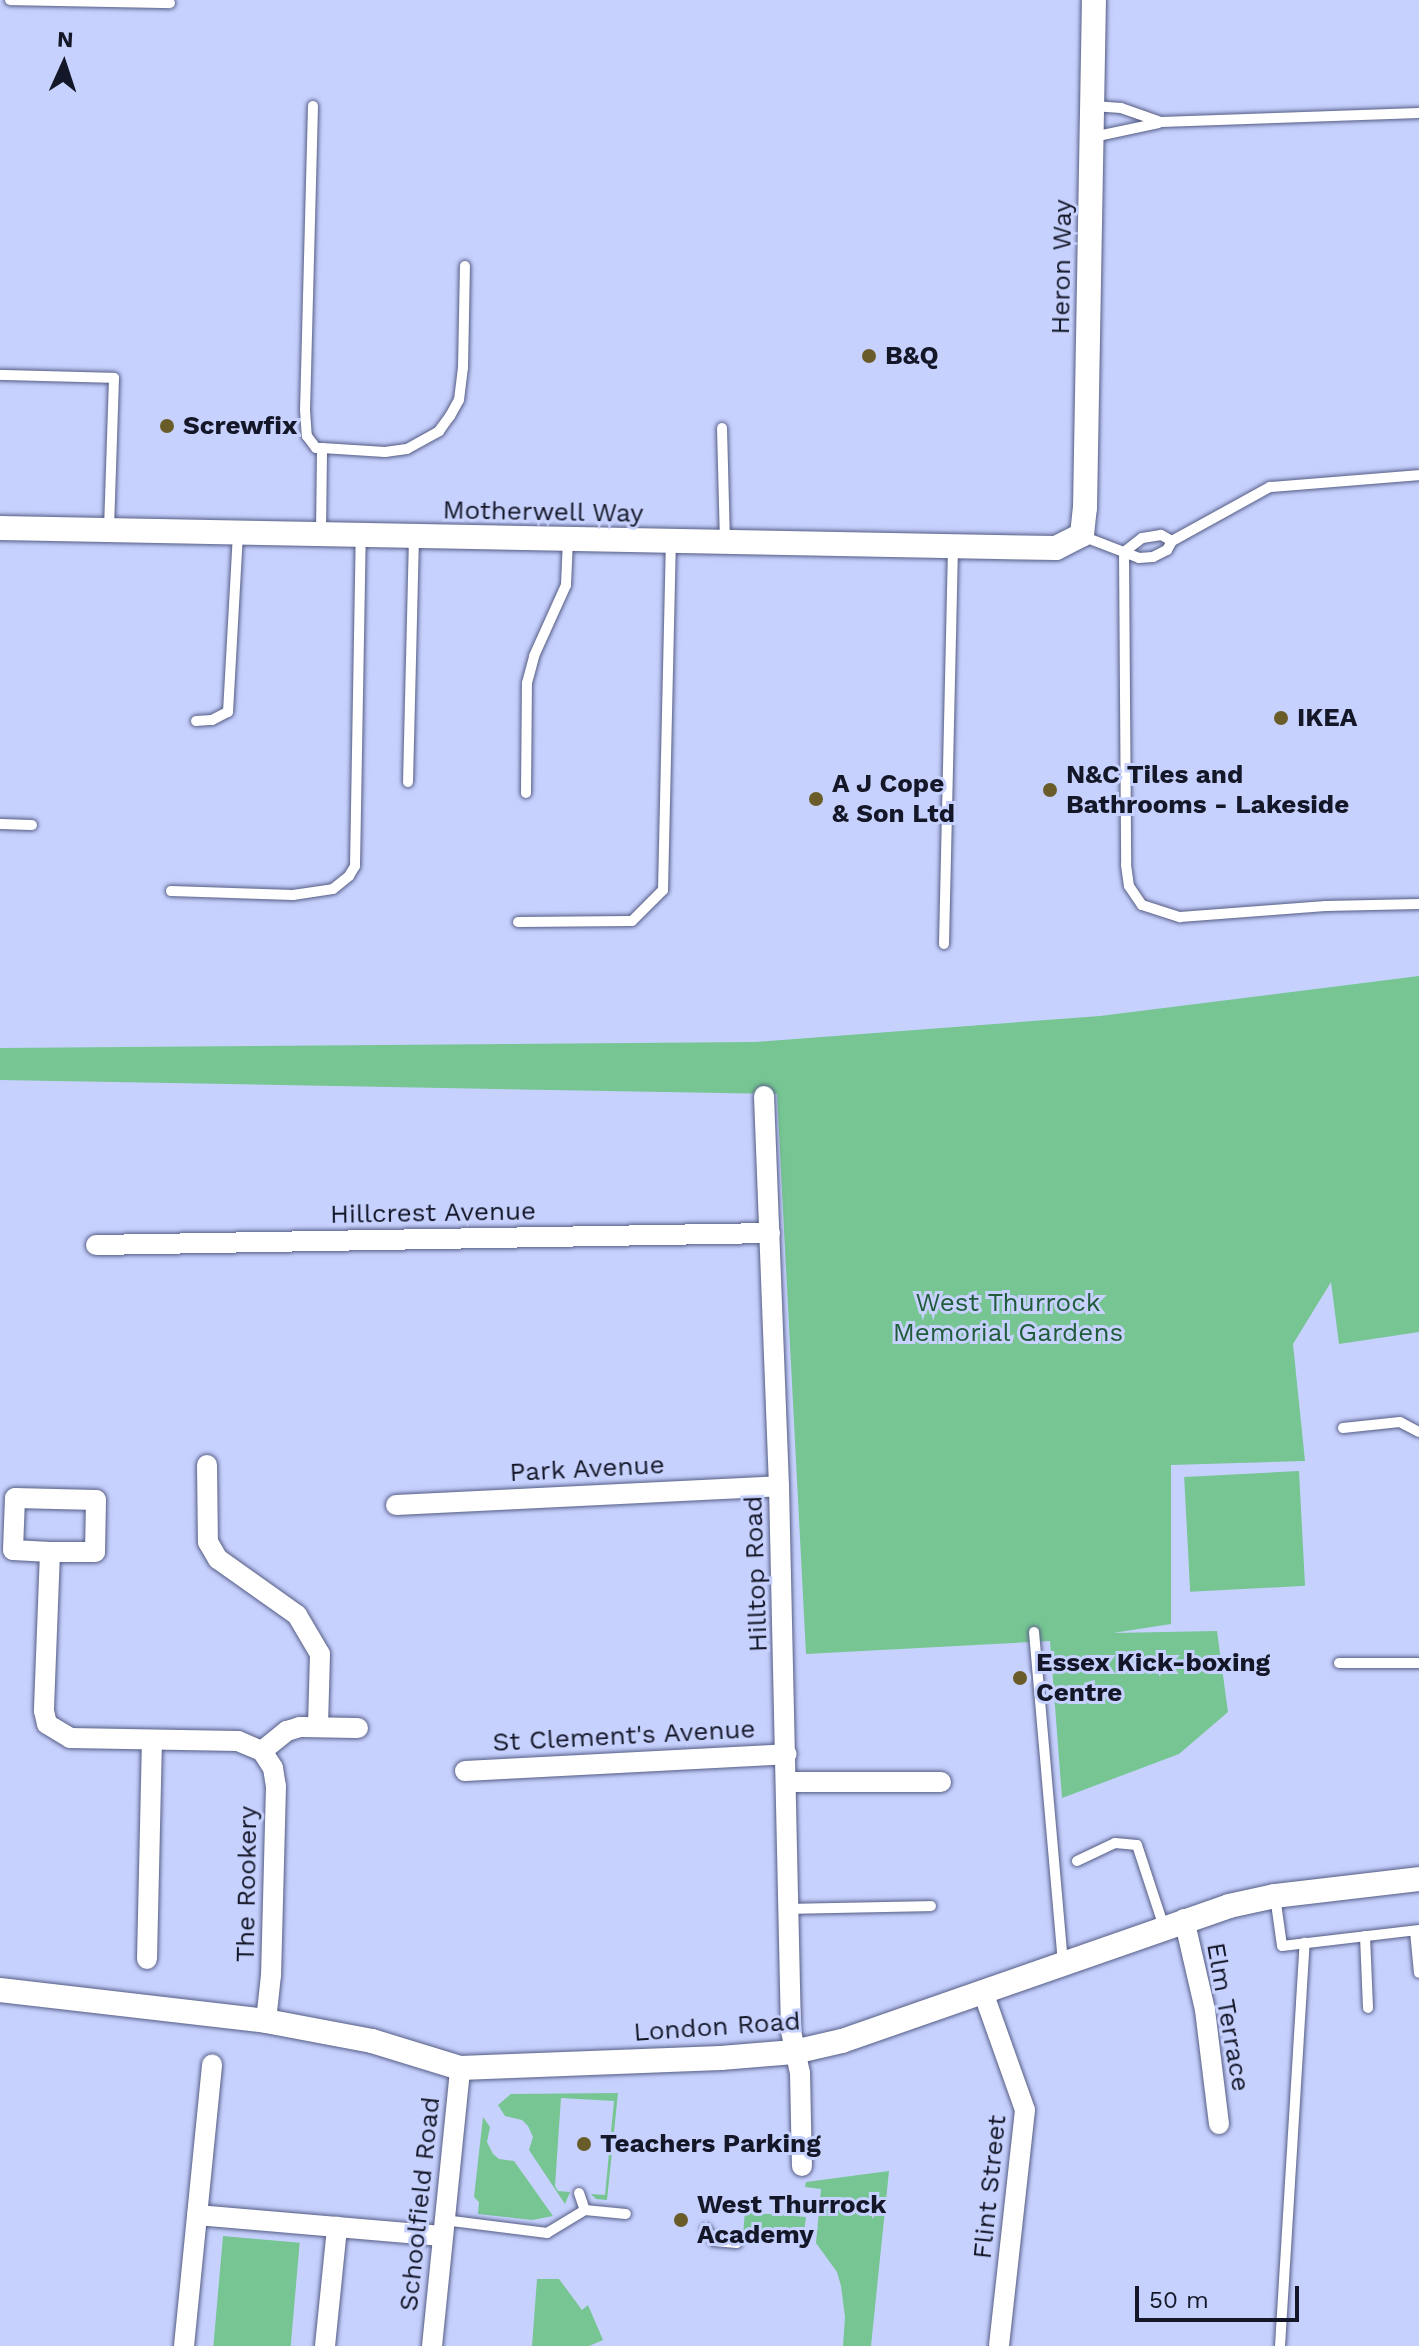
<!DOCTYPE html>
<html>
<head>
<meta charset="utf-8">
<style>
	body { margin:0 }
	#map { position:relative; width:1419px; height:2346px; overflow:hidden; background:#c7d1fe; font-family:"Work Sans",sans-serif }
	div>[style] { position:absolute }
	.green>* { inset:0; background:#76c592; transform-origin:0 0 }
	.roads { filter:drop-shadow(0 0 2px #555d84) drop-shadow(0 0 2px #555d84) }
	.service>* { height:10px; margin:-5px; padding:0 5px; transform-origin:5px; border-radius:5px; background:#fff }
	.minor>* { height:20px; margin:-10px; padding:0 10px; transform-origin:10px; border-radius:10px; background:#fff }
	.tertiary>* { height:24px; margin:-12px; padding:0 12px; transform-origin:12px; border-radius:12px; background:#fff }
	.dots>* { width:22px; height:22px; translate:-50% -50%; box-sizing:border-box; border:4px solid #c7d1fe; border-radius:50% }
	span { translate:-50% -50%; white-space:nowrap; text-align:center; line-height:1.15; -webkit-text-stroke:6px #c7d1fe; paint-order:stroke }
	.street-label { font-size:26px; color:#141727 }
	.poi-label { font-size:26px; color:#141727; font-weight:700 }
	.left { translate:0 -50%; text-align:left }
	.park-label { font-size:26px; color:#215c3a }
	.north { position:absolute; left:24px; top:24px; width:80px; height:80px; -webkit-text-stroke:6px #c7d1fe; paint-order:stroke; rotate:3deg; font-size:22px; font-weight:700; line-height:32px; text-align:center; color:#141727 }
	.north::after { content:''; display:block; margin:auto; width:28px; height:36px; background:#141727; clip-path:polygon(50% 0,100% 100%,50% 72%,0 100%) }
	.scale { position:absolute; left:1135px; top:2286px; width:164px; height:36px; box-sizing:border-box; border:4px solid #141727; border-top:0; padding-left:10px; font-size:24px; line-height:28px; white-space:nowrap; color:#141727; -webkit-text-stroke:6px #c7d1fe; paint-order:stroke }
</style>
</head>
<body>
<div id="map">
	<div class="green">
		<div style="clip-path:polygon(1419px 976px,1419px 1332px,1339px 1344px,1331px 1282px,1293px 1344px,1305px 1461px,1171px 1465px,1171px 1624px,1113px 1633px,1217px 1631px,1228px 1712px,1179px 1754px,1062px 1798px,1050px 1641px,806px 1654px,777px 1094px,0 1080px,0 1048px,755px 1042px,1100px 1016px)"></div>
		<div style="left:1299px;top:1471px;width:115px;height:115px;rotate:87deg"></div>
		<div style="clip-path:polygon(618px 2093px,607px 2200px,596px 2199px,591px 2194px,605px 2195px,614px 2101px,561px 2098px,555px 2186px,558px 2191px,570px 2192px,565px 2204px,529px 2150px,533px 2137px,528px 2126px,522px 2120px,505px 2116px,498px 2105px,511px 2094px)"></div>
		<div style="clip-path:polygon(483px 2117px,490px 2127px,487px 2142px,493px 2154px,499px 2159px,514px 2161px,553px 2216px,532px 2220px,478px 2214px,479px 2202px,474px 2197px)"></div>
		<div style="clip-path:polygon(889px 2171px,871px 2346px,843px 2346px,845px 2317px,841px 2286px,837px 2272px,816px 2243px,821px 2189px,805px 2187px,806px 2182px)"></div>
		<div style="clip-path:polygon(745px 2212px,806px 2217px,804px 2233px,798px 2238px,743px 2234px)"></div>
		<div style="left:223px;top:2236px;width:77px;height:111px;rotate:5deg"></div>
		<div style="clip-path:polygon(537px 2279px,559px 2279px,582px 2310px,588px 2305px,603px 2340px,589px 2346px,532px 2346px)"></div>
	</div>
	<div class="roads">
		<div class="service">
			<div style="left:10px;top:0;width:160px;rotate:1.1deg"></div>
			<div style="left:313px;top:106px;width:304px;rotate:91.5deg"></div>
			<div style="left:305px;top:410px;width:26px;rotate:86deg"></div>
			<div style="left:307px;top:436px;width:15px;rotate:53deg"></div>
			<div style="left:316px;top:448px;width:6px"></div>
			<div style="left:1093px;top:106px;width:28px;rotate:4deg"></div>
			<div style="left:1121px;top:108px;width:42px;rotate:19.3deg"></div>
			<div style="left:1161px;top:122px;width:258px;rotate:-2deg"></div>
			<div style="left:1093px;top:137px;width:67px;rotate:-12deg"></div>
			<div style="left:0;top:375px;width:114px;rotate:1.5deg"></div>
			<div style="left:114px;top:378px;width:151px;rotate:91.9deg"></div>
			<div style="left:722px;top:428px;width:114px;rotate:88.5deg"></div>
			<div style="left:321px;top:533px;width:85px;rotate:-89.3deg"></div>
			<div style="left:322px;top:448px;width:63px;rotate:3.6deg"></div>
			<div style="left:385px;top:452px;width:22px;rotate:-8deg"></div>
			<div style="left:407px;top:449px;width:37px;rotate:-29deg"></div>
			<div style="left:439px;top:431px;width:19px;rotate:-54deg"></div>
			<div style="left:450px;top:416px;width:18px;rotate:-61deg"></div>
			<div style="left:459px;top:400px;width:32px;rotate:-83deg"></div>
			<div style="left:463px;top:368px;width:102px;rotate:-88.9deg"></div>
			<div style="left:1082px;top:536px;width:61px;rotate:21.1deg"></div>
			<div style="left:1139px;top:558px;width:14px;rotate:-4deg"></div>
			<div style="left:1153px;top:557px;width:16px;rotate:-27deg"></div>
			<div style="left:1167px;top:550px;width:10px;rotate:-61deg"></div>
			<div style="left:1172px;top:541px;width:112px;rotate:-28.9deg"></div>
			<div style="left:1270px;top:487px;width:149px;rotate:-4.6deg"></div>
			<div style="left:1172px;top:541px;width:13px;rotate:-151deg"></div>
			<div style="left:1161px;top:535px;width:19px;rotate:171deg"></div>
			<div style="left:1142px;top:538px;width:23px;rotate:142deg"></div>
			<div style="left:1124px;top:552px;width:313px;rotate:89.6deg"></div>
			<div style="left:1126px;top:865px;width:21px;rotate:82deg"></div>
			<div style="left:1129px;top:886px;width:23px;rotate:56deg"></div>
			<div style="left:1142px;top:905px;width:40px;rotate:18deg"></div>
			<div style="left:1180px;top:917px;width:146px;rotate:-4.3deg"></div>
			<div style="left:1326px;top:906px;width:93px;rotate:-1.2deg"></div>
			<div style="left:196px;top:721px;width:16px;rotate:-4deg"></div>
			<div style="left:212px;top:720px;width:18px;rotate:-27deg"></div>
			<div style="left:228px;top:712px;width:178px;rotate:-86.8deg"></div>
			<div style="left:408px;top:782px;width:245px;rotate:-88.6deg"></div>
			<div style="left:526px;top:793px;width:110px;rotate:-89.5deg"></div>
			<div style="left:527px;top:683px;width:28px;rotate:-75deg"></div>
			<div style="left:534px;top:656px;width:78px;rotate:-65.7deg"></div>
			<div style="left:566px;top:585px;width:45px;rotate:-87.5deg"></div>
			<div style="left:0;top:824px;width:32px;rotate:2deg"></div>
			<div style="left:171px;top:891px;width:122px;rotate:1.9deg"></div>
			<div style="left:293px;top:895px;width:40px;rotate:-8.5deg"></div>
			<div style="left:333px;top:889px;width:21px;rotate:-39deg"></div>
			<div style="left:349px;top:876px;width:12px;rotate:-59deg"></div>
			<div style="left:355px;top:866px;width:330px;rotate:-89deg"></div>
			<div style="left:518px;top:922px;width:114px;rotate:-0.5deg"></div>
			<div style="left:632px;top:921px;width:44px;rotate:-45deg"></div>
			<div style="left:663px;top:890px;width:347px;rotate:-88.7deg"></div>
			<div style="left:944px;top:944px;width:396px;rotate:-88.7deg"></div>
			<div style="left:1343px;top:1428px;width:57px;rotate:-6deg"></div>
			<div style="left:1400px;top:1422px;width:21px;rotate:28deg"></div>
			<div style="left:1034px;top:1632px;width:333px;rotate:85deg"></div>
			<div style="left:1339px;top:1663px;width:80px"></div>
			<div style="left:1077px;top:1861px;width:42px;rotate:-25.3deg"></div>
			<div style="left:1115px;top:1843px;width:22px;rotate:5deg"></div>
			<div style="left:1137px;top:1845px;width:86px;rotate:71.8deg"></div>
			<div style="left:1275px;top:1896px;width:50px;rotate:82deg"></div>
			<div style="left:1282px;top:1946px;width:138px;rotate:-6.7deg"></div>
			<div style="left:789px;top:1909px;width:142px;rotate:-1.2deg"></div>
			<div style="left:1415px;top:1931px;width:42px;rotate:84.6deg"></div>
			<div style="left:1365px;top:1936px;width:72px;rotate:87.6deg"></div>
			<div style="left:579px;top:2193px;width:18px;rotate:71deg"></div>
			<div style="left:444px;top:2220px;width:104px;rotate:7.2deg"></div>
			<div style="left:547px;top:2233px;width:44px;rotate:-31.2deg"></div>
			<div style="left:585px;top:2210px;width:41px;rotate:5.6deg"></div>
			<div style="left:706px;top:2229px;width:14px;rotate:56deg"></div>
			<div style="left:714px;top:2241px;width:23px;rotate:5deg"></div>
			<div style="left:1280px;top:2346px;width:404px;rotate:-86.5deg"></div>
		</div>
		<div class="minor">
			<div style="left:764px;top:1096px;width:390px;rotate:87.8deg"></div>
			<div style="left:779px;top:1486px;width:545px;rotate:88.74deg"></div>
			<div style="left:791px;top:2031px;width:43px;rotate:77.9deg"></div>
			<div style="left:800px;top:2073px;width:93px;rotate:88.8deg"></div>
			<div style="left:96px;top:1245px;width:674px;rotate:-1.02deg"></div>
			<div style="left:207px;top:1465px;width:77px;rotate:89.3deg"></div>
			<div style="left:208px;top:1542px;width:20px;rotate:60deg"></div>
			<div style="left:218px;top:1559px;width:97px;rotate:35.3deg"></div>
			<div style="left:297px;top:1615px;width:45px;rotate:59.5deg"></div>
			<div style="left:320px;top:1654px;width:72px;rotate:91.6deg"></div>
			<div style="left:396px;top:1505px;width:383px;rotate:-2.8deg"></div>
			<div style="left:50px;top:1552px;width:45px"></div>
			<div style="left:95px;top:1552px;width:52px;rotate:-88.9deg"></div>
			<div style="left:96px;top:1500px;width:81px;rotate:-178.6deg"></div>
			<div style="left:15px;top:1498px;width:52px;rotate:92.2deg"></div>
			<div style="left:13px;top:1550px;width:37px;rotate:3deg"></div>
			<div style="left:50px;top:1552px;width:159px;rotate:92.2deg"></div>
			<div style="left:44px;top:1711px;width:13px;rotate:77deg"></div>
			<div style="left:47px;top:1724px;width:27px;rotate:31deg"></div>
			<div style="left:70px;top:1738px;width:168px;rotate:1deg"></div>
			<div style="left:238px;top:1741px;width:26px;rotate:23deg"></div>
			<div style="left:262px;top:1751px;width:20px;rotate:57deg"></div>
			<div style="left:273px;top:1768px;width:18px;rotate:81deg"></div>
			<div style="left:276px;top:1786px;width:189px;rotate:91.5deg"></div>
			<div style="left:271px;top:1975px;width:46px;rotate:96.2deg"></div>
			<div style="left:262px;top:1751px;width:32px;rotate:-39deg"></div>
			<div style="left:287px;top:1731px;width:14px;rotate:-17deg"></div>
			<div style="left:300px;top:1727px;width:58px;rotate:1deg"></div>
			<div style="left:465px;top:1771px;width:322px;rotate:-3deg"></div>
			<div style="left:787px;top:1782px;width:154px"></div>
			<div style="left:1184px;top:1919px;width:93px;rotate:77deg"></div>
			<div style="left:1205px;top:2010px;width:115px;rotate:83deg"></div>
			<div style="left:147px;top:1959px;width:219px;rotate:-88.7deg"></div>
			<div style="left:983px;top:1992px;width:125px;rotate:70.4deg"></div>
			<div style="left:1025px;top:2110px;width:237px;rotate:96.3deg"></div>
			<div style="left:197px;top:2215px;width:246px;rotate:4.9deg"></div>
			<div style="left:184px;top:2346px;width:283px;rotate:-84.3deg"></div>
			<div style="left:325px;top:2346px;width:120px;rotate:-84.2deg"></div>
			<div style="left:432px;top:2346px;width:279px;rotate:-84.2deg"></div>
		</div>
		<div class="tertiary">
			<div style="left:0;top:528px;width:1056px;rotate:1.09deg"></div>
			<div style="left:1056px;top:548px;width:29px;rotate:-27deg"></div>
			<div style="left:1082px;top:535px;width:27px;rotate:-84deg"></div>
			<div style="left:1085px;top:508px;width:508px;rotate:-88.99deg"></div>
			<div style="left:0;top:1990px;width:268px;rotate:6.6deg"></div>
			<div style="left:266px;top:2021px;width:108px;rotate:10.7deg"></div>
			<div style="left:372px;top:2041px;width:92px;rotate:17.1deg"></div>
			<div style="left:460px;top:2068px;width:261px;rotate:-2.2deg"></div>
			<div style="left:721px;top:2058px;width:73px;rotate:-4.7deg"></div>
			<div style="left:794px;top:2052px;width:49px;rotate:-12.9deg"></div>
			<div style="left:842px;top:2041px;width:410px;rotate:-19.2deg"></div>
			<div style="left:1229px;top:1906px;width:47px;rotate:-12.3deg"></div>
			<div style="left:1275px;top:1896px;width:145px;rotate:-6.7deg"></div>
		</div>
	</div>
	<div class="dots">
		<div style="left:869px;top:356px;background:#6a5c29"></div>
		<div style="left:167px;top:426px;background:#6a5c29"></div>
		<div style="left:1281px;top:718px;background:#6a5c29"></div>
		<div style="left:1050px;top:790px;background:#6a5c29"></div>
		<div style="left:816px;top:799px;background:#6a5c29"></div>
		<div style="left:1020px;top:1678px;background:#6a5c29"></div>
		<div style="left:584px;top:2144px;background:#6a5c29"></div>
		<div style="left:681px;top:2220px;background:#6a5c29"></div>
	</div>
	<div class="street-label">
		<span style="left:1062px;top:267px;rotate:-89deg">Heron Way</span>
		<span style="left:543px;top:512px;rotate:1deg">Motherwell Way</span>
		<span style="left:433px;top:1213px;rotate:-1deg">Hillcrest Avenue</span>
		<span style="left:587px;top:1469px;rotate:-3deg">Park Avenue</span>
		<span style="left:756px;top:1574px;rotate:-92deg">Hilltop Road</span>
		<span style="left:624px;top:1736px;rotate:-3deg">St Clement's Avenue</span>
		<span style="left:247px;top:1884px;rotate:-89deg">The Rookery</span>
		<span style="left:1228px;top:2017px;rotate:80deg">Elm Terrace</span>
		<span style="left:717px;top:2027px;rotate:-4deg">London Road</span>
		<span style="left:990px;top:2187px;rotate:-84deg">Flint Street</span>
		<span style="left:420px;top:2204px;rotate:-84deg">Schoolfield Road</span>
	</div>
	<div class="poi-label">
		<span class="left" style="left:885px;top:356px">B&amp;Q</span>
		<span class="left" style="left:183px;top:426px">Screwfix</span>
		<span class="left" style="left:1297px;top:718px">IKEA</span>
		<span class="left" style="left:1066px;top:790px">N&amp;C Tiles and<br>Bathrooms - Lakeside</span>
		<span class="left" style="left:832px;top:799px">A J Cope<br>&amp; Son Ltd</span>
		<span class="left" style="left:1036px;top:1678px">Essex Kick-boxing<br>Centre</span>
		<span class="left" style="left:600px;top:2144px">Teachers Parking</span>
		<span class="left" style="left:697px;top:2220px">West Thurrock<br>Academy</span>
	</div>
	<div class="park-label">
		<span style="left:1008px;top:1318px">West Thurrock<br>Memorial Gardens</span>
	</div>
	<div class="north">N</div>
	<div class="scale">50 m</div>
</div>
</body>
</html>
